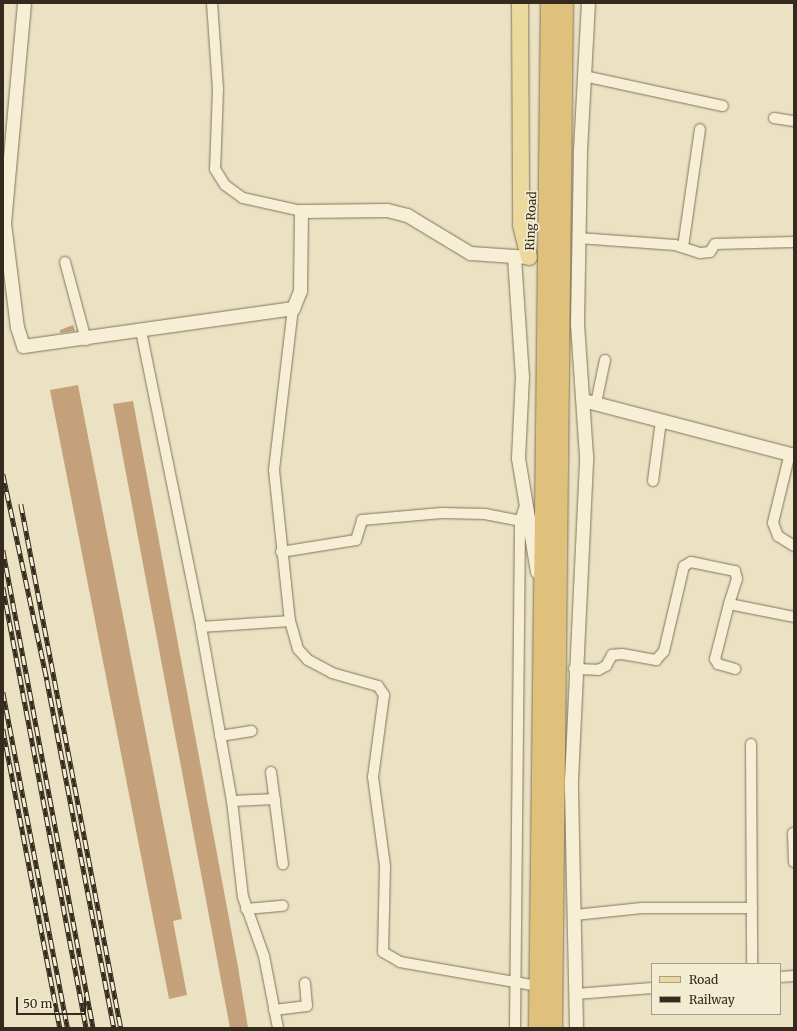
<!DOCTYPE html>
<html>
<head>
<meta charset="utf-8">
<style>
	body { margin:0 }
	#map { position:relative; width:797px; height:1031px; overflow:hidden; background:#eae2c3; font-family:Merriweather,serif }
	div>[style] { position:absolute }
	.building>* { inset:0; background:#c5a17b }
	.roads { filter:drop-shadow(0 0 1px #82745b) drop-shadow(0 0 1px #82745b) }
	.minor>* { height:10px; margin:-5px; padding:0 5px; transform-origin:5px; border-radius:5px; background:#f6efd5 }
	.tertiary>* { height:13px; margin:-6.5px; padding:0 6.5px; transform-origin:6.5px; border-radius:6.5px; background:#f6efd5 }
	.primary>* { height:16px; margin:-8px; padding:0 8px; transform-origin:8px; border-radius:8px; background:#ebd99d }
	.trunk>* { height:17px; margin:-8.5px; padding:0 8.5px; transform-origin:8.5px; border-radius:8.5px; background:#dfc17c }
	.rail>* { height:4.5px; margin-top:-2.25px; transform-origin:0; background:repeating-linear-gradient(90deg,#f2ecd2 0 9px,#342a1e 0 18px); box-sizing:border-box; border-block:1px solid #342a1e }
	span { translate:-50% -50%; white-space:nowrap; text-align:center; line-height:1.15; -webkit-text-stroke:3.5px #f2ecd2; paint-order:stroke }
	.street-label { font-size:12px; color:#342a1e }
	.frame { position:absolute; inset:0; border:4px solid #342a1e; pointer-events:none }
	.legend { position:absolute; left:651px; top:963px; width:130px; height:52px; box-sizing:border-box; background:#f2ecd2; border:1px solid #a69e8a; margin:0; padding:5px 7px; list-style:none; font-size:12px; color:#342a1e }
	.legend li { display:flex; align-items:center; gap:8px; height:20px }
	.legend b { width:20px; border:1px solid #a69e8a }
	.scale { position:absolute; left:16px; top:997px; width:70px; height:18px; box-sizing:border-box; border:2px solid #342a1e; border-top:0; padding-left:5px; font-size:12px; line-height:14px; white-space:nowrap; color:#342a1e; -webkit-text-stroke:3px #f2ecd2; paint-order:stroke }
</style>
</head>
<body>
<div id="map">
	<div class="building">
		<div style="clip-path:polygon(73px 325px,75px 331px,60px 333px,60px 330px)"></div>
		<div style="clip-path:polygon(78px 385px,182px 919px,173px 921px,187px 995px,169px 999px,50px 390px)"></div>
		<div style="clip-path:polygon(133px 401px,238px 967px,248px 1028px,230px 1028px,113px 404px)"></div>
	</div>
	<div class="roads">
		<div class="minor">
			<div style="left:212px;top:3px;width:86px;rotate:86deg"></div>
			<div style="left:218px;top:89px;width:80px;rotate:92.1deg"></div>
			<div style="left:215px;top:169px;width:19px;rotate:58deg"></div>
			<div style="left:225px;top:185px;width:22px;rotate:36deg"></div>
			<div style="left:243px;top:198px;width:59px;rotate:12.6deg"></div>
			<div style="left:584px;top:76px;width:142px;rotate:12.2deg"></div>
			<div style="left:774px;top:118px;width:20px;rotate:9deg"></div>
			<div style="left:578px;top:238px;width:97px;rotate:4.1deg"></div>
			<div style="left:675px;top:245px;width:26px;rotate:18deg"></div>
			<div style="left:700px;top:253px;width:10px;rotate:-6deg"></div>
			<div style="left:710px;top:252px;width:9px;rotate:-58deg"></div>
			<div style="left:715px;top:244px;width:79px;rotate:-1.5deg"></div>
			<div style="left:683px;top:247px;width:119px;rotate:-81.8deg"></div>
			<div style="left:65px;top:262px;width:81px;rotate:74.9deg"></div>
			<div style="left:293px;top:308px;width:163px;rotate:96.7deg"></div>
			<div style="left:274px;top:470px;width:152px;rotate:84deg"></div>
			<div style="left:290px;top:621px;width:29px;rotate:74deg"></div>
			<div style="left:298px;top:649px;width:15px;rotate:48deg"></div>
			<div style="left:308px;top:660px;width:27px;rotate:28deg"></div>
			<div style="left:332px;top:673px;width:48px;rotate:15.8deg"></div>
			<div style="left:378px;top:686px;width:11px;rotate:56deg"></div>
			<div style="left:384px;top:695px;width:83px;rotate:97.6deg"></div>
			<div style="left:373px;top:777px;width:90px;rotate:82.3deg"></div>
			<div style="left:385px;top:866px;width:86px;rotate:91.3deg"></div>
			<div style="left:383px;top:952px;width:20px;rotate:30deg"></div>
			<div style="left:400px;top:962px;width:139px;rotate:9.9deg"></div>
			<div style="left:141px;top:331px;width:302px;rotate:78.5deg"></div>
			<div style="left:201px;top:627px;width:177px;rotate:79.9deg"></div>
			<div style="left:232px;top:801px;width:97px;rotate:83.5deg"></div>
			<div style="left:243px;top:897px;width:63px;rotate:70.4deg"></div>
			<div style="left:264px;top:956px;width:73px;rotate:79deg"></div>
			<div style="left:596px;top:403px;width:44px;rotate:-78.2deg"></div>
			<div style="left:790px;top:453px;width:72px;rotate:103.7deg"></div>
			<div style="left:773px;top:523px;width:14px;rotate:69deg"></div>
			<div style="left:778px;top:536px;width:19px;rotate:32deg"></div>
			<div style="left:653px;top:481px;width:61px;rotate:-82.4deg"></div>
			<div style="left:281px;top:552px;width:76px;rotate:-9.1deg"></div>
			<div style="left:356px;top:540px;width:21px;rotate:-73deg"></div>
			<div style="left:362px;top:520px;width:80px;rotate:-5deg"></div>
			<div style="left:442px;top:513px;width:43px;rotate:1.3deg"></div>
			<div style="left:485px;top:514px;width:36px;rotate:11deg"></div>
			<div style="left:729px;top:604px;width:57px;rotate:104.3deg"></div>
			<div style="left:715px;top:659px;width:6px;rotate:59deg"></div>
			<div style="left:718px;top:664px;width:18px;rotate:16deg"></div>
			<div style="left:201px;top:627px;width:89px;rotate:-3.9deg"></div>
			<div style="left:574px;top:669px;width:24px;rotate:2deg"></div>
			<div style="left:598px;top:670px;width:9px;rotate:-27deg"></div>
			<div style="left:606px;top:666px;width:13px;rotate:-61deg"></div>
			<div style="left:612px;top:655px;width:10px;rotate:-6deg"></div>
			<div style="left:622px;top:654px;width:35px;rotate:10deg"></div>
			<div style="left:656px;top:660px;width:12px;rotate:-48deg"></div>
			<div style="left:664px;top:651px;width:87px;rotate:-76.8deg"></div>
			<div style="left:684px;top:566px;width:8px;rotate:-30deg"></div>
			<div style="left:691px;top:562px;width:45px;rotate:11.6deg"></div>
			<div style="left:735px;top:571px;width:8px;rotate:76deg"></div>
			<div style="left:737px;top:579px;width:26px;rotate:108deg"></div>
			<div style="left:729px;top:604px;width:66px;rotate:11.3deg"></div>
			<div style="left:220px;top:736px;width:32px;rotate:-9deg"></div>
			<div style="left:751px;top:744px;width:220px;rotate:89.7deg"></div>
			<div style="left:271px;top:772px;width:93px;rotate:82.6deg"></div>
			<div style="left:232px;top:801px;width:43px;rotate:-2.7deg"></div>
			<div style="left:793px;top:833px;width:29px;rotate:88deg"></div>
			<div style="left:246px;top:909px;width:37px;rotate:-5deg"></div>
			<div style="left:575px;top:915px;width:67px;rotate:-6deg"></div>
			<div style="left:642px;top:908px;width:110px"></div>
			<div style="left:780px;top:977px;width:14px;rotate:-4deg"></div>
			<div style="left:576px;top:994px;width:76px;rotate:-4.5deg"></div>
			<div style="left:274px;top:1010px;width:33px;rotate:-7deg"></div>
			<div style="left:307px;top:1006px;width:23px;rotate:-95deg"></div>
			<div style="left:515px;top:1028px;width:507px;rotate:-89.43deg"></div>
			<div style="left:520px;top:521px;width:16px;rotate:-72deg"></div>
		</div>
		<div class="tertiary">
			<div style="left:24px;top:3px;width:221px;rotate:95.2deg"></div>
			<div style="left:4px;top:223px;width:105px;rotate:82.9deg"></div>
			<div style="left:17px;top:327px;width:20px;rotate:72deg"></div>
			<div style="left:23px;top:346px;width:273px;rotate:-8deg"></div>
			<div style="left:293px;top:308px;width:18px;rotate:-68deg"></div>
			<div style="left:300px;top:291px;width:80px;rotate:-89.3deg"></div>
			<div style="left:301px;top:211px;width:86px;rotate:-0.7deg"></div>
			<div style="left:387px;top:210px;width:21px;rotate:14deg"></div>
			<div style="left:407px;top:215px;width:74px;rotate:31.1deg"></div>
			<div style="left:470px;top:253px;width:59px;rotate:3.9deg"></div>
			<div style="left:514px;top:257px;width:119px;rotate:86.2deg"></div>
			<div style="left:522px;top:376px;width:82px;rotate:92.8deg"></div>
			<div style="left:518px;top:458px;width:115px;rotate:80.5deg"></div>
			<div style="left:583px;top:400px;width:218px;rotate:14.6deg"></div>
			<div style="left:576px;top:1028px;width:248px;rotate:-91.2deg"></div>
			<div style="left:571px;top:780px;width:324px;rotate:-87.3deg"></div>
			<div style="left:586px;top:456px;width:133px;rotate:-93.9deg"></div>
			<div style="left:577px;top:323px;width:173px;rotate:-89deg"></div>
			<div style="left:580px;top:150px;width:147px;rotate:-86.9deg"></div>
		</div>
		<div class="primary">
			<div style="left:520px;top:3px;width:222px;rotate:89.7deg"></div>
			<div style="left:521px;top:225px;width:33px;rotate:76deg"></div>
		</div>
		<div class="trunk">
			<div style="left:537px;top:1028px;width:1025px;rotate:-89.33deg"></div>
			<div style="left:553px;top:1028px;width:1025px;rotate:-89.39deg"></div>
		</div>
	</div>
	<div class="rail">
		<div style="left:3px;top:474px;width:211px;rotate:77.9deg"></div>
		<div style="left:47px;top:680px;width:354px;rotate:79.1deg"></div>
		<div style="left:21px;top:504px;width:533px;rotate:79.2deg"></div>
		<div style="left:3px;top:550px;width:486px;rotate:79.3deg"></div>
		<div style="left:3px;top:587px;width:449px;rotate:79.3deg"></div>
		<div style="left:3px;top:692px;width:342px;rotate:79.1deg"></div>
		<div style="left:3px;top:729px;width:304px;rotate:79.2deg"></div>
	</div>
	<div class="street-label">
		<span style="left:531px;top:221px;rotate:-88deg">Ring Road</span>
	</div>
	<div class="frame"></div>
	<ul class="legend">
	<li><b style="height:5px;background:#ebd99d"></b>Road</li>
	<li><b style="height:5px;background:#342a1e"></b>Railway</li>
	</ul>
	<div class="scale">50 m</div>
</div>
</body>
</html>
